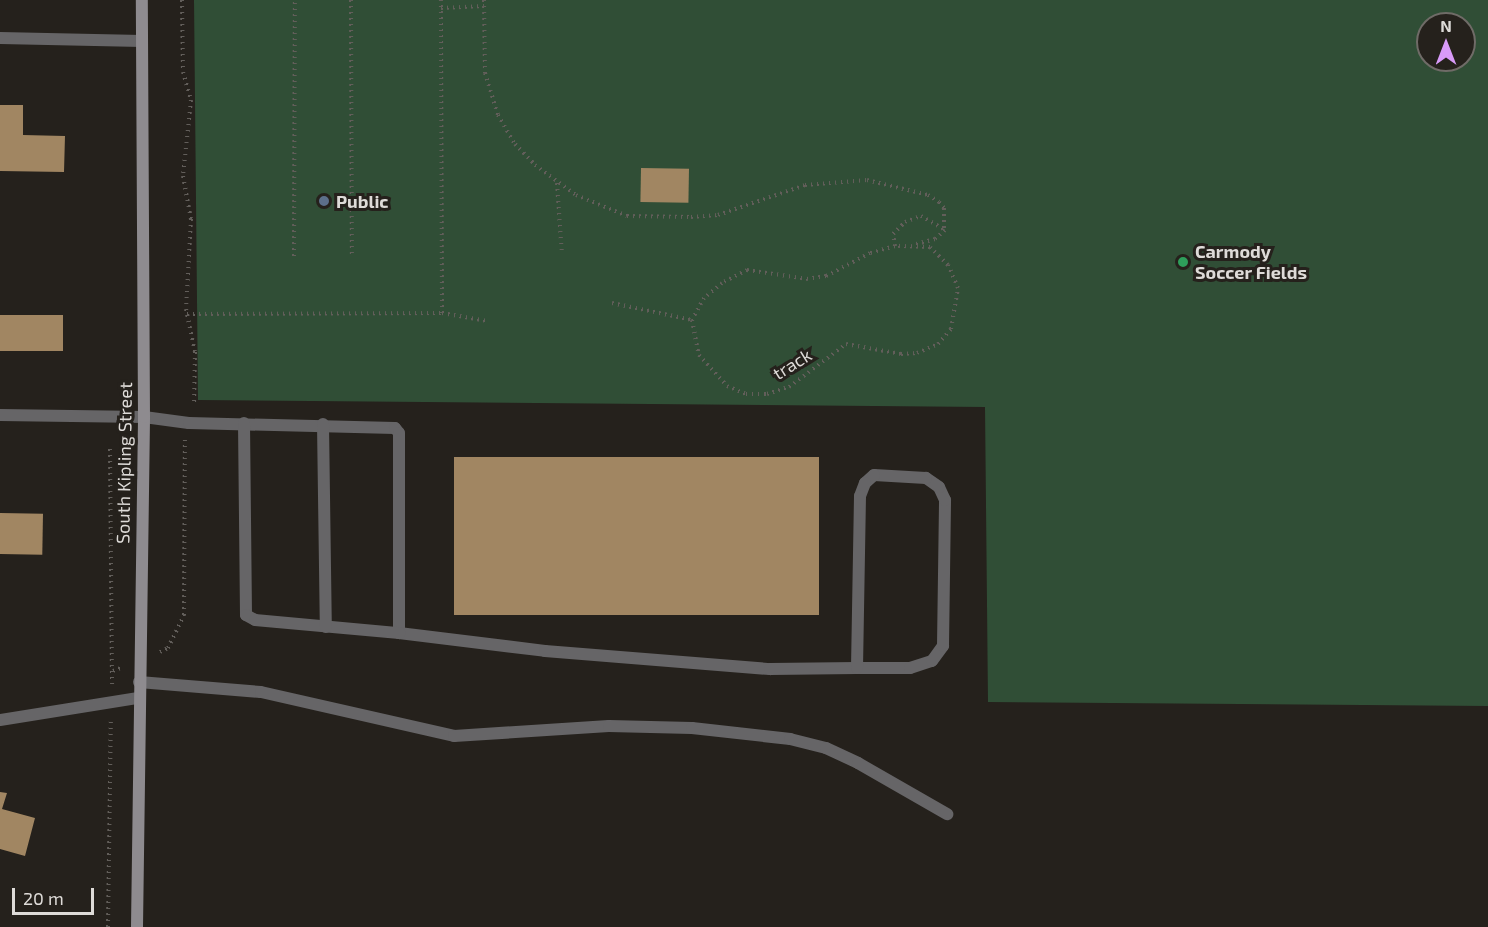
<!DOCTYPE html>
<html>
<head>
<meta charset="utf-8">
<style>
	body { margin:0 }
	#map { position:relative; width:1488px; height:927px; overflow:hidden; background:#25211c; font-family:"Exo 2",sans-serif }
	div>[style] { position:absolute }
	.green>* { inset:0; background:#304e36 }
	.building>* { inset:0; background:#a18662; transform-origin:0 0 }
	.path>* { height:4px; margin-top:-2px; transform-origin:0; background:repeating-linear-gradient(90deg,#625e5a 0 1.5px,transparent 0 6px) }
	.lane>* { height:12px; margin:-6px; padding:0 6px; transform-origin:6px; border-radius:6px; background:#666567 }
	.street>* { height:12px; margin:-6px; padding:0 6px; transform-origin:6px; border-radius:6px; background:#666567 }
	.secondary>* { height:12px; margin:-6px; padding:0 6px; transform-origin:6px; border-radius:6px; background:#8e8b8f }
	.dots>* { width:16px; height:16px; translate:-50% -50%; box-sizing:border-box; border:3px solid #25211c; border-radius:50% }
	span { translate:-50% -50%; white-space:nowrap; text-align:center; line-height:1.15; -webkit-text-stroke:6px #25211c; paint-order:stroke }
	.poi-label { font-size:18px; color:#dedbd8; font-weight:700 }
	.left { translate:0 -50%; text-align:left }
	.street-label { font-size:18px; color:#dedbd8 }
	.north { position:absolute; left:1416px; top:12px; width:60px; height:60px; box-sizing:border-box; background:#25211c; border:2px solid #6f6b67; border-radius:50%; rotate:0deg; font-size:16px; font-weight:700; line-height:24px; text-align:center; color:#dedbd8 }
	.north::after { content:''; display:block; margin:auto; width:21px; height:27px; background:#d89af8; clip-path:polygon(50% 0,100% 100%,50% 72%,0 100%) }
	.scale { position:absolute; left:12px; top:888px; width:82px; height:27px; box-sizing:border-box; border:3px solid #dedbd8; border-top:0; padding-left:8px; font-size:18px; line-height:21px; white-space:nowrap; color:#dedbd8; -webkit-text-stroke:4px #25211c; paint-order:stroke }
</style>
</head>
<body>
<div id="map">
	<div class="green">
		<div style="clip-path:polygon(evenodd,194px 0,1488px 0,1488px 706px,988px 702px,985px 407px,198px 400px,194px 0,1428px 24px,1464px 24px,1464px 60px,1428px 60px,1428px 24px)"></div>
	</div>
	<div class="building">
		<div style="clip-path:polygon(0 105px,23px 105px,23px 135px,65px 136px,64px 172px,0 171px)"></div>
		<div style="left:641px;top:168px;width:48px;height:34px;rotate:1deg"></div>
		<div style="left:0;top:315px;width:63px;height:36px"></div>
		<div style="left:454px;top:457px;width:365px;height:158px"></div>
		<div style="left:0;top:513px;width:43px;height:41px;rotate:1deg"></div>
		<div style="clip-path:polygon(0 792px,7px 793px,2px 809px,35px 818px,25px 856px,0 849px)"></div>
	</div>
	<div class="path">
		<div style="left:182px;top:0;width:72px;rotate:89.2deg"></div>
		<div style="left:183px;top:72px;width:29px;rotate:74deg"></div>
		<div style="left:191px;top:100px;width:76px;rotate:96deg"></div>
		<div style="left:183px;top:176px;width:44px;rotate:79.5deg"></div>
		<div style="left:191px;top:219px;width:90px;rotate:93.2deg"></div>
		<div style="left:186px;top:309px;width:44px;rotate:78.2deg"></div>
		<div style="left:195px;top:352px;width:52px;rotate:91.1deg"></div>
		<div style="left:351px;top:0;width:256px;rotate:89.8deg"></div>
		<div style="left:484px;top:0;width:73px;rotate:89.2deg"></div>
		<div style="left:485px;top:73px;width:44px;rotate:72.8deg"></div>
		<div style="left:498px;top:115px;width:34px;rotate:60deg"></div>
		<div style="left:515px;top:144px;width:29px;rotate:46deg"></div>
		<div style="left:535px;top:165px;width:51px;rotate:36.2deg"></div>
		<div style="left:576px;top:195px;width:55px;rotate:22.4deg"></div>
		<div style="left:627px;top:216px;width:64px;rotate:0.9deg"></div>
		<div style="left:691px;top:217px;width:27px;rotate:-4deg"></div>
		<div style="left:718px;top:215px;width:92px;rotate:-19deg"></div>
		<div style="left:805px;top:185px;width:62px;rotate:-4.6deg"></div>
		<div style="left:867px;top:180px;width:63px;rotate:13.8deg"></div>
		<div style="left:928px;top:195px;width:13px;rotate:32deg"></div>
		<div style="left:939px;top:202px;width:8px;rotate:50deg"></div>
		<div style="left:944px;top:208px;width:23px;rotate:90deg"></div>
		<div style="left:441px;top:8px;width:43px;rotate:-2.7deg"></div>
		<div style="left:557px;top:183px;width:71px;rotate:86deg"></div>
		<div style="left:895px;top:246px;width:26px;rotate:164deg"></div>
		<div style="left:870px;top:253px;width:50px;rotate:152.4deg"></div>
		<div style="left:826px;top:276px;width:18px;rotate:171deg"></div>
		<div style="left:808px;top:279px;width:62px;rotate:-171.6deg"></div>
		<div style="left:747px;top:270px;width:28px;rotate:153deg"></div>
		<div style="left:722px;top:283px;width:23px;rotate:140deg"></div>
		<div style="left:704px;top:298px;width:25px;rotate:119deg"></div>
		<div style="left:692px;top:320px;width:36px;rotate:79deg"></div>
		<div style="left:699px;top:355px;width:42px;rotate:47.9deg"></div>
		<div style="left:727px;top:386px;width:21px;rotate:23deg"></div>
		<div style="left:746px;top:394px;width:21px"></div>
		<div style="left:767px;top:394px;width:23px;rotate:-18deg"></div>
		<div style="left:789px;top:387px;width:71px;rotate:-37deg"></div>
		<div style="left:846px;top:344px;width:56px;rotate:10.3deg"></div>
		<div style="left:901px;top:354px;width:16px;rotate:-4deg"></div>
		<div style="left:917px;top:353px;width:23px;rotate:-23deg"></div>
		<div style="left:938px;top:344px;width:20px;rotate:-49deg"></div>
		<div style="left:951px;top:329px;width:42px;rotate:-80.3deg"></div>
		<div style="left:958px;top:288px;width:25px;rotate:-113deg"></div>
		<div style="left:948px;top:265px;width:25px;rotate:-135deg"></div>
		<div style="left:930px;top:247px;width:35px;rotate:-178deg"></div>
		<div style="left:895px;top:246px;width:12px;rotate:-99deg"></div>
		<div style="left:893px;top:234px;width:17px;rotate:-45deg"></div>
		<div style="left:905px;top:222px;width:17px;rotate:-21deg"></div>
		<div style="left:921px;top:216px;width:28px;rotate:30deg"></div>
		<div style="left:945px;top:230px;width:13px;rotate:138deg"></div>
		<div style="left:935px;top:239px;width:24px;rotate:165deg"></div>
		<div style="left:294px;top:256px;width:256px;rotate:-89.8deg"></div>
		<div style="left:612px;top:303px;width:82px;rotate:12deg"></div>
		<div style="left:442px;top:313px;width:46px;rotate:10.1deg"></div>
		<div style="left:187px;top:314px;width:255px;rotate:-0.2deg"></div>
		<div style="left:442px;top:313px;width:313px;rotate:-90.2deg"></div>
		<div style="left:110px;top:449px;width:235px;rotate:89.5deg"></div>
		<div style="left:160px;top:652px;width:9px;rotate:-27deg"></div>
		<div style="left:168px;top:648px;width:37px;rotate:-64deg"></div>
		<div style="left:184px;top:615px;width:175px;rotate:-89.7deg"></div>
		<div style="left:113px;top:671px;width:11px;rotate:-22deg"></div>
		<div style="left:108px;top:927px;width:206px;rotate:-89.2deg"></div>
	</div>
	<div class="lane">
		<div style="left:144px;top:417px;width:45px;rotate:7.6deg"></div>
		<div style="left:189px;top:423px;width:206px;rotate:1.4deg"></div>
		<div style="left:395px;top:428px;width:6px;rotate:51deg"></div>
		<div style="left:399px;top:433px;width:200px;rotate:90deg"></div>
		<div style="left:399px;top:633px;width:147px;rotate:7deg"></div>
		<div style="left:545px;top:651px;width:226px;rotate:4.6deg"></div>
		<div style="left:770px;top:669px;width:87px;rotate:-0.7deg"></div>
		<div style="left:857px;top:668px;width:53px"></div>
		<div style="left:910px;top:668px;width:23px;rotate:-18deg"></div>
		<div style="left:932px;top:661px;width:19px;rotate:-54deg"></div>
		<div style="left:943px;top:646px;width:146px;rotate:-89.2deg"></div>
		<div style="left:945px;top:500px;width:14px;rotate:-115deg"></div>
		<div style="left:939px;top:487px;width:16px;rotate:-145deg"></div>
		<div style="left:926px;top:478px;width:52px;rotate:-176.7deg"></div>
		<div style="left:874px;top:475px;width:12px;rotate:138deg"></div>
		<div style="left:865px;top:483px;width:14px;rotate:111deg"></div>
		<div style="left:860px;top:496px;width:172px;rotate:91deg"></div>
		<div style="left:244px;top:423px;width:192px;rotate:89.4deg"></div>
		<div style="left:246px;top:615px;width:10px;rotate:29deg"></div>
		<div style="left:255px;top:620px;width:145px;rotate:5.2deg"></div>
		<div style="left:323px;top:424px;width:203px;rotate:89.2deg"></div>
		<div style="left:139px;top:682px;width:122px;rotate:4.7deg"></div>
		<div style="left:261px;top:692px;width:198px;rotate:12.8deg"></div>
		<div style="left:454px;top:736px;width:155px;rotate:-3.7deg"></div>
		<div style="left:609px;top:726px;width:83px;rotate:1.4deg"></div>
		<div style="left:692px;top:728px;width:99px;rotate:6.4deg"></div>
		<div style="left:790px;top:739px;width:37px;rotate:14deg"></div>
		<div style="left:826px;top:748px;width:35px;rotate:25deg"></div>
		<div style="left:858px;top:763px;width:103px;rotate:29.8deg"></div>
	</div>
	<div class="street">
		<div style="left:0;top:38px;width:142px;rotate:1.2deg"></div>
		<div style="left:0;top:415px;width:144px;rotate:0.8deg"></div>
		<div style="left:0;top:720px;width:140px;rotate:-9.1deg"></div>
	</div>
	<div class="secondary">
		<div style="left:137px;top:927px;width:510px;rotate:-89.21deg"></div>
		<div style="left:144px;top:417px;width:417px;rotate:-90.3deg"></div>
	</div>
	<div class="dots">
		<div style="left:324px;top:201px;background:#5c6f8a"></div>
		<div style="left:1183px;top:262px;background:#2e9e5b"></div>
	</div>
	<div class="poi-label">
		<span class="left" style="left:336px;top:201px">Public</span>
		<span class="left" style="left:1195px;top:262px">Carmody<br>Soccer Fields</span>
	</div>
	<div class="street-label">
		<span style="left:792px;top:364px;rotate:-32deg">track</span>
		<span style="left:124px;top:463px;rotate:-89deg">South Kipling Street</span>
	</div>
	<div class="north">N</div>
	<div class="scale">20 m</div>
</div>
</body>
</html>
